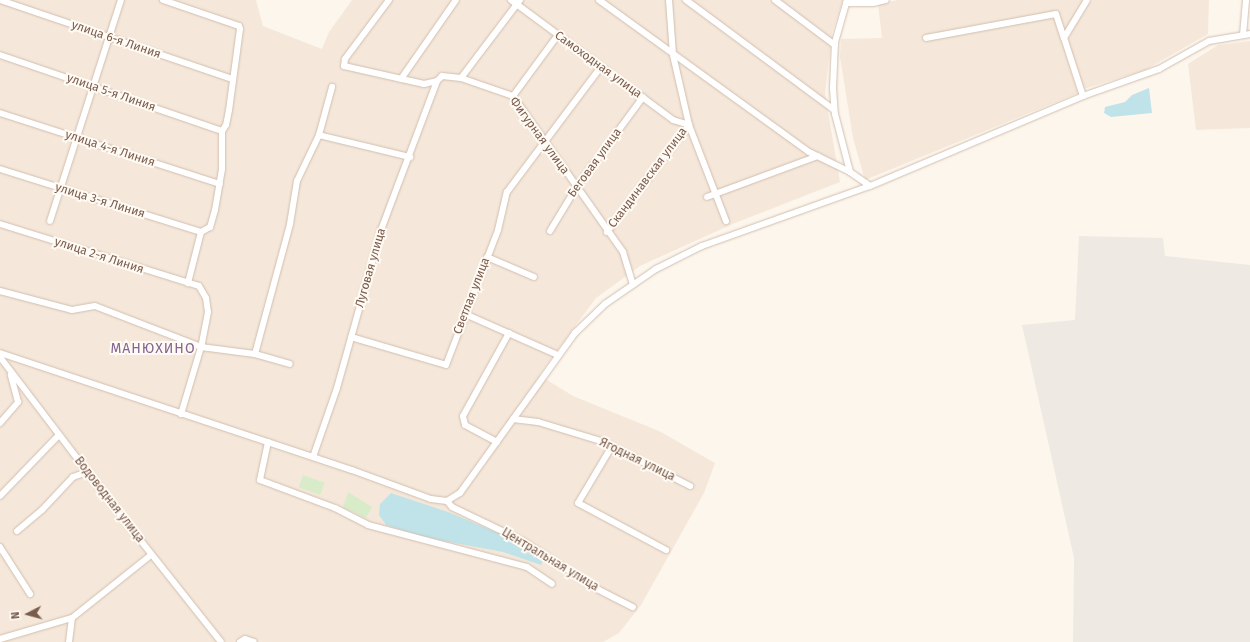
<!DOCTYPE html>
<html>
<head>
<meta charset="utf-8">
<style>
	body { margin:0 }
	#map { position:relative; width:1250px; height:642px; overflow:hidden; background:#fdf6ec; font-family:"Fira Sans",sans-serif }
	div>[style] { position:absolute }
	.residential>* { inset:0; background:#f5e8da }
	.industrial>* { inset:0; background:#efe9e4 }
	.green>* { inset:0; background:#d8ecc9; transform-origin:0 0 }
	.water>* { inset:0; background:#bfe3e8 }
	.roads { filter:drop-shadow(0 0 1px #d1beb0) drop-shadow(0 0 1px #d1beb0) }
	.minor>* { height:6px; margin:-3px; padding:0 3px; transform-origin:3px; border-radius:3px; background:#fff }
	span { translate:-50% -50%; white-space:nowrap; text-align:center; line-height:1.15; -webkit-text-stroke:4px #fffaf3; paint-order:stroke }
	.street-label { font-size:12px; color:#7a5c4d }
	.quarter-label { font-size:14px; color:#846695; letter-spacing:1px }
	.north { position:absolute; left:8px; top:594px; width:40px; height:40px; -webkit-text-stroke:3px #fffaf3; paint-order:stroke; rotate:264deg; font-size:11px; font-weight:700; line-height:16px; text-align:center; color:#7a5c4d }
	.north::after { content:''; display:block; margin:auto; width:14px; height:18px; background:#7a5c4d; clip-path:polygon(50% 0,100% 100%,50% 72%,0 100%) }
</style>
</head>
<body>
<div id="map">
	<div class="residential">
		<div style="clip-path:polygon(0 0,256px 0,263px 26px,322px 49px,329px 32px,352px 0,843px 0,832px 33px,825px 94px,840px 182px,735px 223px,640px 266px,596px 298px,539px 375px,573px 396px,659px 431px,715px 463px,704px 493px,641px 605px,619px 633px,603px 642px,0 642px)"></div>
		<div style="clip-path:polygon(898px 0,1085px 0,1061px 39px,1078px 93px,865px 180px,853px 138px,840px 57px,841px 39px,882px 38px,878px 4px)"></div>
		<div style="clip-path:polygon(1091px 0,1209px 0,1208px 34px,1145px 70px,1084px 89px,1067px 40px)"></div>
		<div style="clip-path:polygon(1250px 41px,1250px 128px,1196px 130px,1188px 64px,1218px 45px)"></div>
	</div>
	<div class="industrial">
		<div style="clip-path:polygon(1079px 236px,1163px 238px,1165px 256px,1250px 265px,1250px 642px,1073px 642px,1074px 558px,1022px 325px,1075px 320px)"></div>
	</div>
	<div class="green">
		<div style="left:303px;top:475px;width:23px;height:13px;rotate:20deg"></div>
		<div style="clip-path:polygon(348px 492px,372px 507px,366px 518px,343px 507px)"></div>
	</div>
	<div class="water">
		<div style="clip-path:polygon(1149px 88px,1152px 113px,1111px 117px,1104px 113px,1105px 107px,1125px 102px,1132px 95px)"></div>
		<div style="clip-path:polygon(391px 493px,448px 512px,505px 536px,544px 558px,541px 565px,503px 552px,423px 537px,386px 525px,379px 515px,380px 504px)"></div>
	</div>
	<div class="roads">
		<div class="minor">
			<div style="left:0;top:0;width:245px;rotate:18.8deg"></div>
			<div style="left:163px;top:0;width:80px;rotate:18.9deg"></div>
			<div style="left:239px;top:26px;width:3px;rotate:72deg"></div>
			<div style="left:240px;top:29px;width:82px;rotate:97.7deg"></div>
			<div style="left:229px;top:110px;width:15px;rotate:101deg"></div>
			<div style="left:226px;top:125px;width:7px;rotate:124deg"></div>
			<div style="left:222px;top:131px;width:38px;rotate:90deg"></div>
			<div style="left:222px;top:169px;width:42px;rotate:99.7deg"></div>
			<div style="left:215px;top:210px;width:18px;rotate:106deg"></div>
			<div style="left:210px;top:227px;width:10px;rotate:151deg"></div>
			<div style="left:201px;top:232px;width:53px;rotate:104.3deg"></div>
			<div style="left:389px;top:0;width:74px;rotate:126.7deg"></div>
			<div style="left:345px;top:59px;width:7px;rotate:98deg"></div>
			<div style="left:344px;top:66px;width:82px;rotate:12.7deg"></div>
			<div style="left:424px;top:84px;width:13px;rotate:-13deg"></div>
			<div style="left:437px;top:81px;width:7px;rotate:-45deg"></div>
			<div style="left:442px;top:76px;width:19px;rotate:6deg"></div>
			<div style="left:461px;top:78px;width:55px;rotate:19.1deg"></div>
			<div style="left:513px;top:96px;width:191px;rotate:54.8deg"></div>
			<div style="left:623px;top:252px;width:34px;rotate:73deg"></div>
			<div style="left:511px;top:0;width:202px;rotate:36.5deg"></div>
			<div style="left:673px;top:120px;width:17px;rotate:17deg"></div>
			<div style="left:689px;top:125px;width:135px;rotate:127.5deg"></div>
			<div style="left:599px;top:0;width:259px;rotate:35.9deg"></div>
			<div style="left:809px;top:152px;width:46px;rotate:26deg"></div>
			<div style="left:850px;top:172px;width:24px;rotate:35deg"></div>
			<div style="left:669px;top:0;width:55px;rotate:85.8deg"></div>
			<div style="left:673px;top:55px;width:72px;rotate:77.1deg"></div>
			<div style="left:689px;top:125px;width:103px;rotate:68.9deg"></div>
			<div style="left:686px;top:0;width:184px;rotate:36.6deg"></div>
			<div style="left:775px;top:0;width:75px;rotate:36.9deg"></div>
			<div style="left:847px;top:0;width:44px;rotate:105.9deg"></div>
			<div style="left:835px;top:42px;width:46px;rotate:92.5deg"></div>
			<div style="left:833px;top:88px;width:26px;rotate:86deg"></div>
			<div style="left:835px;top:114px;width:60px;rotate:75.5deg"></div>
			<div style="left:846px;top:3px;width:27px"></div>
			<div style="left:873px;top:3px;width:13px;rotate:-13deg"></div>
			<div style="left:1243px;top:35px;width:35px;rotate:-85deg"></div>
			<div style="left:926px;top:38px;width:132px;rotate:-10.5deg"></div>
			<div style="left:1056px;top:14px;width:25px;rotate:72deg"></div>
			<div style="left:0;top:55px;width:235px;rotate:18.9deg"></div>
			<div style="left:461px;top:78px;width:98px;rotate:-52.9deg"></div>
			<div style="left:401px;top:79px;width:96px;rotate:-55.2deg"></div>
			<div style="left:513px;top:96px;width:76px;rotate:-53.6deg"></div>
			<div style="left:1083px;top:96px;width:61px;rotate:-108.1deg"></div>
			<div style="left:1064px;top:38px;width:44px;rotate:-58.8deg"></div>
			<div style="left:0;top:113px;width:231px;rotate:17.9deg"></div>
			<div style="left:319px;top:135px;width:94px;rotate:13.6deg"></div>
			<div style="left:0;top:169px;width:211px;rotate:17.4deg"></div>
			<div style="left:707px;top:197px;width:118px;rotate:-20.3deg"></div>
			<div style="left:50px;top:221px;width:232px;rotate:-72.2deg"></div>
			<div style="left:0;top:224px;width:208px;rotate:17.3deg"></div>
			<div style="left:199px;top:286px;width:14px;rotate:60deg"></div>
			<div style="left:206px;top:298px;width:14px;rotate:82deg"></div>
			<div style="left:208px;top:312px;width:36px;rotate:101deg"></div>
			<div style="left:201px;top:347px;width:70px;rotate:106.6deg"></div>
			<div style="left:550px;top:231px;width:50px;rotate:-58.8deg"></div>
			<div style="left:576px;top:188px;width:113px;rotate:-53.6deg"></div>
			<div style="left:487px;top:257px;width:51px;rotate:23.1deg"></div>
			<div style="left:0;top:291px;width:74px;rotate:14.8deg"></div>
			<div style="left:72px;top:310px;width:23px;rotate:-10deg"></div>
			<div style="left:95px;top:306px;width:114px;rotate:21.1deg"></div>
			<div style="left:201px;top:347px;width:54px;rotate:7.4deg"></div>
			<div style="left:255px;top:354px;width:36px;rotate:16deg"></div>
			<div style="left:465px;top:314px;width:102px;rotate:23.8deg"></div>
			<div style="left:351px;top:337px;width:99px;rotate:16.4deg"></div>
			<div style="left:446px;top:365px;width:145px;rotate:-68.9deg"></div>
			<div style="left:498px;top:230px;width:39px;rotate:-77deg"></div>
			<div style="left:507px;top:192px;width:156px;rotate:-53.1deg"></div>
			<div style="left:0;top:353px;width:371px;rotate:18.4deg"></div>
			<div style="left:352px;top:470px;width:84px;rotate:20.2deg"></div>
			<div style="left:431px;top:499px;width:16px;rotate:7deg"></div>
			<div style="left:447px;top:501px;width:15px;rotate:-32deg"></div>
			<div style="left:460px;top:493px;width:197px;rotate:-54.3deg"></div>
			<div style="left:575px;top:333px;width:42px;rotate:-44deg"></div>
			<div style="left:605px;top:304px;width:62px;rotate:-34.5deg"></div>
			<div style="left:656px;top:269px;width:51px;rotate:-26.6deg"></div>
			<div style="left:702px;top:246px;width:178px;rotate:-19.7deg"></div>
			<div style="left:870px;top:186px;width:231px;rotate:-22.9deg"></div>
			<div style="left:1083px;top:96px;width:81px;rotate:-19.6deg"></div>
			<div style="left:1159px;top:69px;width:57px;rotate:-29.2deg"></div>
			<div style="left:1209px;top:41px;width:42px;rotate:-9.7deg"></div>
			<div style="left:255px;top:354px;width:135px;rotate:-74.9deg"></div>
			<div style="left:290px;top:224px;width:44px;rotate:-80.8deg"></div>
			<div style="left:297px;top:181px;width:51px;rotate:-64.4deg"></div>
			<div style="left:319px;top:135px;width:50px;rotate:-74.8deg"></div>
			<div style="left:0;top:357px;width:201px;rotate:52.7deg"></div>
			<div style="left:122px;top:517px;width:159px;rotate:51.6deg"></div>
			<div style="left:513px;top:419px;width:25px;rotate:7deg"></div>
			<div style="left:538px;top:422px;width:66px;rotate:16.8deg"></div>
			<div style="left:601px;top:441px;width:100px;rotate:26.8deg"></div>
			<div style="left:0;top:423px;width:28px;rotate:-49deg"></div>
			<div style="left:18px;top:402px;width:28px;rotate:-105deg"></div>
			<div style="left:268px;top:442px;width:39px;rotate:102deg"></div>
			<div style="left:260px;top:480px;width:80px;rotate:20.5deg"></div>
			<div style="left:335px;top:508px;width:37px;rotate:27deg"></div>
			<div style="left:368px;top:525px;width:164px;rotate:14.8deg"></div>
			<div style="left:527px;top:567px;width:30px;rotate:34deg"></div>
			<div style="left:497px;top:442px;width:36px;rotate:-152deg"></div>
			<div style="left:465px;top:425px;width:9px;rotate:-103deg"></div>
			<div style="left:463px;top:416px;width:95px;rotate:-61deg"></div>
			<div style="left:612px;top:446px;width:66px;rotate:120.8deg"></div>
			<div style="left:578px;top:503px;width:100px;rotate:28.1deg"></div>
			<div style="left:313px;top:457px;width:73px;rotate:-70.8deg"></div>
			<div style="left:337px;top:388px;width:164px;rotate:-74.4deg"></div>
			<div style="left:381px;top:230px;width:159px;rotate:-69.4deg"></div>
			<div style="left:0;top:496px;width:85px;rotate:-46deg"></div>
			<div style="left:447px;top:501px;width:8px;rotate:50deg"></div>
			<div style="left:452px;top:507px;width:79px;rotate:25.6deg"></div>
			<div style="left:523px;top:541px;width:90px;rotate:32.8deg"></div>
			<div style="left:599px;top:590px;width:38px;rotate:27deg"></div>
			<div style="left:17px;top:531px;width:33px;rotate:-40deg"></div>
			<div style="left:42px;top:510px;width:45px;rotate:-46.8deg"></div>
			<div style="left:73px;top:477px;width:15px;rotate:-20deg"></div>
			<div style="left:0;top:547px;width:56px;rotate:57.4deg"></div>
			<div style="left:0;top:639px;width:75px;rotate:-16.3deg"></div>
			<div style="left:72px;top:618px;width:101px;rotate:-38.6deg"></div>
			<div style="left:69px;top:642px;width:24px;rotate:-83deg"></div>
			<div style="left:240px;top:642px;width:6px;rotate:-31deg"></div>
			<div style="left:245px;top:639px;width:9px;rotate:18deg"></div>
		</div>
	</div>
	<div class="street-label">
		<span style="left:116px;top:40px;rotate:19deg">улица 6-я Линия</span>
		<span style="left:598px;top:65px;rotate:36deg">Самоходная улица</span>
		<span style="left:111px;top:93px;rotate:19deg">улица 5-я Линия</span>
		<span style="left:539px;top:136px;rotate:54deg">Фигурная улица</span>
		<span style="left:110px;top:149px;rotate:18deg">улица 4-я Линия</span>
		<span style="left:595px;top:163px;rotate:-54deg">Беговая улица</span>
		<span style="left:648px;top:178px;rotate:-53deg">Скандинавская улица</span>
		<span style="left:100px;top:201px;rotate:17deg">улица 3-я Линия</span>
		<span style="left:99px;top:256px;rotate:18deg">улица 2-я Линия</span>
		<span style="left:371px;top:268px;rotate:-74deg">Луговая улица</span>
		<span style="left:472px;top:296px;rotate:-69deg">Светлая улица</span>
		<span style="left:637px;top:460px;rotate:26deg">Ягодная улица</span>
		<span style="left:109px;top:500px;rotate:52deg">Водоводная улица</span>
		<span style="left:550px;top:560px;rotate:31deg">Центральная улица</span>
	</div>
	<div class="quarter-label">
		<span style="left:153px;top:349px">МАНЮХИНО</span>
	</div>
	<div class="north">N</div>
</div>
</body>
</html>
